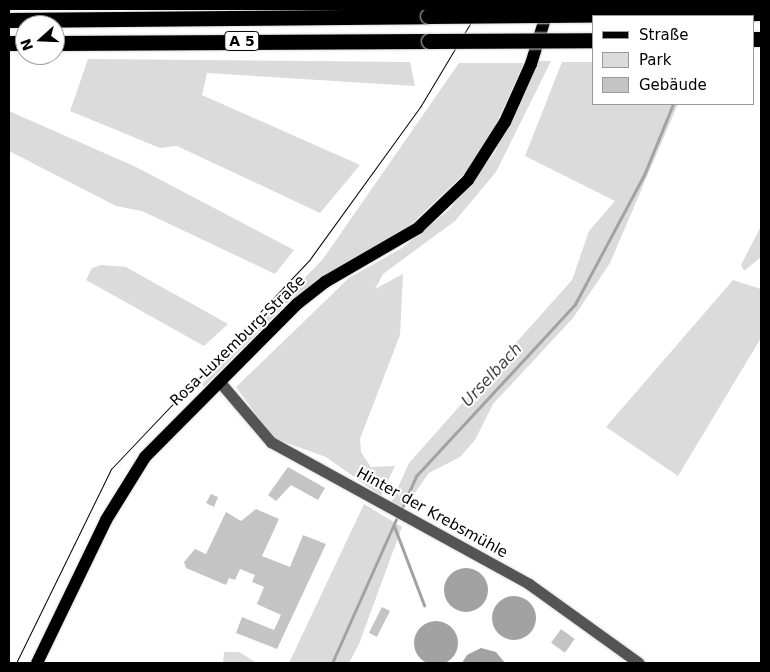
<!DOCTYPE html>
<html>
<head>
<meta charset="utf-8">
<style>
	body { margin:0 }
	#map { position:relative; width:770px; height:672px; overflow:hidden; background:#fff; font-family:"DejaVu Sans",sans-serif }
	div>[style] { position:absolute }
	.green>* { inset:0; background:#dbdbdb }
	.water>* { inset:0; background:#a2a2a2 }
	.round { border-radius:50% }
	.stream>* { height:3px; margin:-1.5px; padding:0 1.5px; transform-origin:1.5px; border-radius:1.5px; background:#a2a2a2 }
	.building>* { inset:0; background:#c4c4c4; transform-origin:0 0 }
	.roads { filter:drop-shadow(0 0 1px #dbdbdb) drop-shadow(0 0 1px #dbdbdb) }
	.minor>* { height:11px; margin:-5.5px; padding:0 5.5px; transform-origin:5.5px; border-radius:5.5px; background:#545454 }
	.major>* { height:12px; margin:-6px; padding:0 6px; transform-origin:6px; border-radius:6px; background:#000 }
	.highway>* { height:15px; margin:-7.5px; padding:0 7.5px; transform-origin:7.5px; border-radius:7.5px; background:#000 }
	.tram>* { height:1px; margin:-0.5px; padding:0 0.5px; transform-origin:0.5px; border-radius:0.5px; background:#000 }
	.bridges { filter:drop-shadow(0 0 1px #dbdbdb) drop-shadow(0 0 1px #dbdbdb) }
	.highway-bridge>* { height:15px; margin:-7.5px; padding:0 7.5px; transform-origin:7.5px; border-radius:7.5px; background:#000 }
	span { translate:-50% -50%; white-space:nowrap; text-align:center; line-height:1.15; -webkit-text-stroke:4px #fff; paint-order:stroke }
	.shield-label span { padding:1px 4px; background:#fff; border:1px solid; border-radius:4px; -webkit-text-stroke-width:0 }
	.shield-label { font-size:14px; color:#000; font-weight:700 }
	.street-label { font-size:15px; color:#000 }
	.water-label { font-size:16px; color:#434343; font-style:italic }
	.frame { position:absolute; inset:0; border:10px solid #000; pointer-events:none }
	.legend { position:absolute; left:592px; top:15px; width:162px; height:90px; box-sizing:border-box; background:#fff; border:1px solid #999; margin:0; padding:6px 9px; list-style:none; font-size:15px; color:#000 }
	.legend li { display:flex; align-items:center; gap:10px; height:25px }
	.legend b { width:25px; border:1px solid #999 }
	.north { position:absolute; left:15px; top:15px; width:50px; height:50px; box-sizing:border-box; background:#fff; border:1px solid #999; border-radius:50%; rotate:250deg; font-size:14px; font-weight:700; line-height:20px; text-align:center; color:#000 }
	.north::after { content:''; display:block; margin:auto; width:18px; height:22px; background:#000; clip-path:polygon(50% 0,100% 100%,50% 72%,0 100%) }
</style>
</head>
<body>
<div id="map">
	<div class="green">
		<div style="clip-path:polygon(88px 59px,410px 62px,415px 86px,207px 73px,202px 95px,360px 165px,320px 213px,177px 146px,160px 148px,70px 111px)"></div>
		<div style="clip-path:polygon(538px 61px,551px 61px,496px 172px,455px 221px,383px 274px,375px 289px,403px 274px,400px 335px,360px 439px,361px 452px,371px 467px,395px 466px,381px 496px,326px 457px,273px 438px,236px 387px,349px 278px,402px 248px,449px 210px,494px 154px)"></div>
		<div style="clip-path:polygon(562px 62px,594px 62px,594px 104px,678px 104px,610px 263px,573px 318px,493px 404px,475px 440px,460px 457px,429px 473px,404px 508px,391px 503px,409px 463px,572px 280px,589px 231px,615px 201px,525px 156px)"></div>
		<div style="clip-path:polygon(459px 63px,524px 63px,495px 126px,467px 171px,405px 230px,290px 300px,204px 387px,202px 384px,323px 259px)"></div>
		<div style="clip-path:polygon(9px 111px,136px 167px,294px 250px,275px 274px,142px 211px,116px 206px,9px 151px)"></div>
		<div style="clip-path:polygon(761px 226px,761px 257px,744px 271px,741px 265px)"></div>
		<div style="clip-path:polygon(101px 265px,126px 267px,228px 324px,204px 346px,86px 280px,92px 268px)"></div>
		<div style="clip-path:polygon(733px 280px,761px 289px,761px 338px,678px 476px,606px 427px)"></div>
		<div style="clip-path:polygon(364px 504px,402px 527px,359px 644px,349px 663px,289px 663px)"></div>
		<div style="clip-path:polygon(224px 652px,239px 652px,257px 663px,223px 663px)"></div>
	</div>
	<div class="water">
		<div class="round" style="left:444px;top:568px;width:44px;height:44px"></div>
		<div class="round" style="left:492px;top:596px;width:44px;height:44px"></div>
		<div class="round" style="left:414px;top:621px;width:44px;height:44px"></div>
		<div style="clip-path:polygon(481px 648px,496px 652px,505px 663px,462px 663px,467px 655px)"></div>
	</div>
	<div class="stream">
		<div style="left:401px;top:510px;width:37px;rotate:-66deg"></div>
		<div style="left:416px;top:476px;width:234px;rotate:-47.2deg"></div>
		<div style="left:575px;top:304px;width:146px;rotate:-61.9deg"></div>
		<div style="left:644px;top:175px;width:77px;rotate:-67.8deg"></div>
		<div style="left:394px;top:526px;width:85px;rotate:69.2deg"></div>
		<div style="left:332px;top:663px;width:162px;rotate:-66deg"></div>
	</div>
	<div class="building">
		<div style="clip-path:polygon(288px 467px,325px 488px,318px 500px,291px 485px,276px 501px,268px 495px)"></div>
		<div style="clip-path:polygon(211px 494px,218px 497px,214px 507px,206px 503px)"></div>
		<div style="clip-path:polygon(256px 509px,279px 519px,262px 556px,290px 567px,303px 535px,326px 544px,277px 649px,236px 633px,242px 617px,274px 630px,281px 615px,257px 604px,264px 587px,252px 582px,255px 575px,240px 569px,235px 580px,229px 578px,226px 585px,186px 568px,184px 562px,195px 549px,206px 554px,226px 512px,241px 521px)"></div>
		<div style="left:382px;top:607px;width:9px;height:29px;rotate:27deg"></div>
		<div style="left:561px;top:629px;width:17px;height:17px;rotate:36deg"></div>
	</div>
	<div class="roads">
		<div class="minor">
			<div style="left:219px;top:381px;width:80px;rotate:49.6deg"></div>
			<div style="left:271px;top:442px;width:294px;rotate:28.8deg"></div>
			<div style="left:529px;top:584px;width:135px;rotate:35.7deg"></div>
		</div>
		<div class="major">
			<div style="left:37px;top:663px;width:159px;rotate:-64.2deg"></div>
			<div style="left:106px;top:520px;width:74px;rotate:-58.2deg"></div>
			<div style="left:145px;top:457px;width:216px;rotate:-45.2deg"></div>
			<div style="left:297px;top:304px;width:36px;rotate:-38deg"></div>
			<div style="left:325px;top:282px;width:108px;rotate:-30.1deg"></div>
			<div style="left:418px;top:228px;width:69px;rotate:-43.8deg"></div>
			<div style="left:468px;top:180px;width:69px;rotate:-57.5deg"></div>
			<div style="left:505px;top:122px;width:64px;rotate:-65.9deg"></div>
			<div style="left:531px;top:64px;width:58px;rotate:-72.8deg"></div>
		</div>
		<div class="highway">
			<div style="left:9px;top:20px;width:419px;rotate:-0.5deg"></div>
			<div style="left:754px;top:39px;width:7px"></div>
			<div style="left:9px;top:43px;width:16px"></div>
			<div style="left:55px;top:43px;width:374px;rotate:-0.3deg"></div>
		</div>
	</div>
	<div class="tram">
		<div style="left:16px;top:663px;width:216px;rotate:-63.9deg"></div>
		<div style="left:111px;top:469px;width:289px;rotate:-46.5deg"></div>
		<div style="left:310px;top:259px;width:188px;rotate:-54.1deg"></div>
		<div style="left:420px;top:107px;width:114px;rotate:-59deg"></div>
	</div>
	<div class="bridges">
		<div class="highway-bridge">
			<div style="left:428px;top:16px;width:333px;rotate:-0.5deg"></div>
			<div style="left:429px;top:41px;width:165px;rotate:-0.3deg"></div>
		</div>
	</div>
	<div class="shield-label">
		<span style="left:242px;top:41px">A 5</span>
	</div>
	<div class="street-label">
		<span style="left:238px;top:341px;rotate:-44deg">Rosa-Luxemburg-Straße</span>
		<span style="left:432px;top:513px;rotate:29deg">Hinter der Krebsmühle</span>
	</div>
	<div class="water-label">
		<span style="left:492px;top:375px;rotate:-47deg">Urselbach</span>
	</div>
	<div class="frame"></div>
	<ul class="legend">
	<li><b style="height:6px;background:#000"></b>Straße</li>
	<li><b style="height:14px;background:#dbdbdb"></b>Park</li>
	<li><b style="height:14px;background:#c4c4c4"></b>Gebäude</li>
	</ul>
	<div class="north">N</div>
</div>
</body>
</html>
